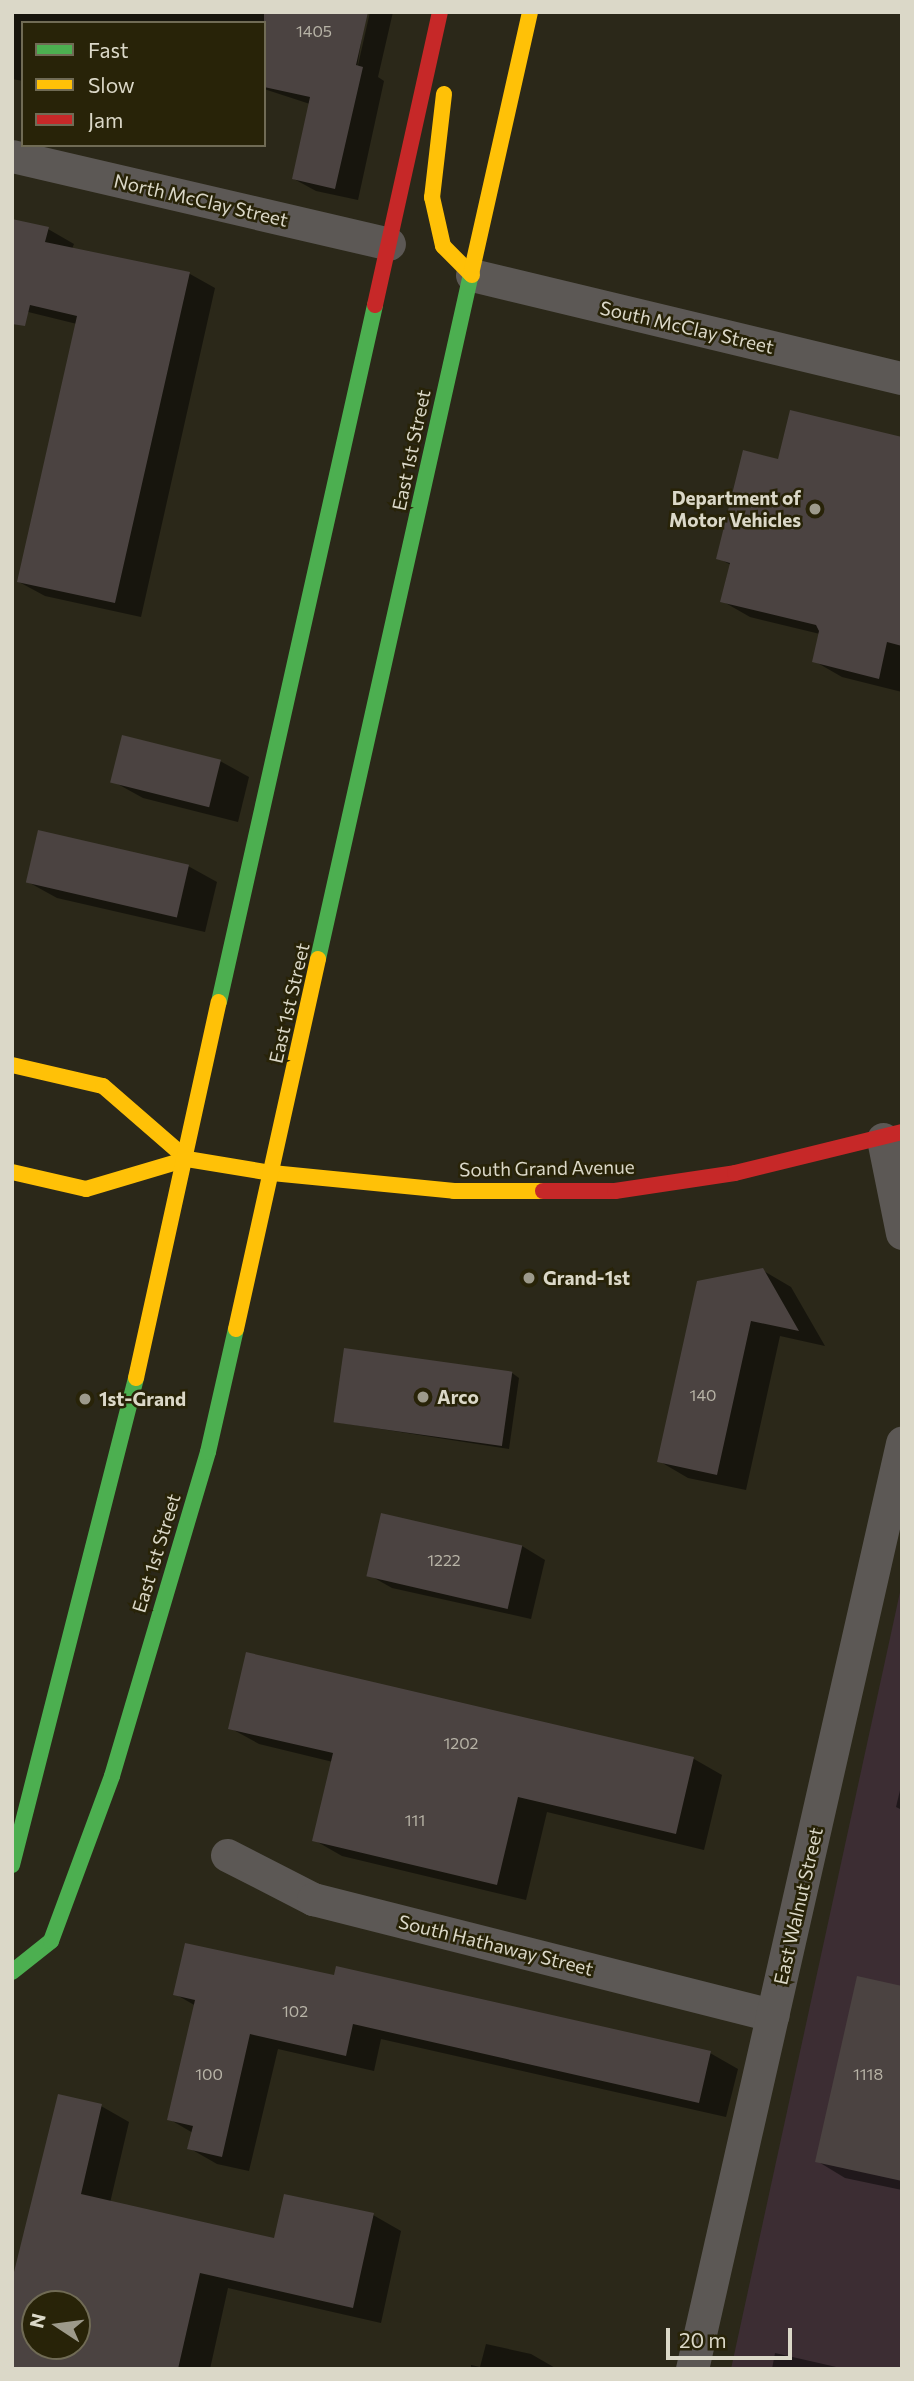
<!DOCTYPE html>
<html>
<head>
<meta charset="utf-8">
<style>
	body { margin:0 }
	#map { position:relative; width:914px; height:2381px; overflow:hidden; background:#2b2819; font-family:Commissioner,sans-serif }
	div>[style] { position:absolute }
	.industrial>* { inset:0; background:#3c2d33 }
	.shadow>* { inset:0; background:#0007 }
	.building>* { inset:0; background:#4b4341; transform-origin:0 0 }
	.street>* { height:33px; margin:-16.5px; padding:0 16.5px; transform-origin:16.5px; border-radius:16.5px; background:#5c5855 }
	.fast>* { height:16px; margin:-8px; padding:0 8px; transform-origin:8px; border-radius:8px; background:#4caf50 }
	.slow>* { height:16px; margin:-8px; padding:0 8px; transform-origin:8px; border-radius:8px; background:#ffc107 }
	.jam>* { height:16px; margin:-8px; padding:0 8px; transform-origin:8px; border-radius:8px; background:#c62828 }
	.dots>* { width:19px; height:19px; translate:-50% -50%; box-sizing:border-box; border:4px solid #282308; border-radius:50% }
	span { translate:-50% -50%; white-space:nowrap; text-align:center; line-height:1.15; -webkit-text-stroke:5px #282308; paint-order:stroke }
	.number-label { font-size:16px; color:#b7b3a6 }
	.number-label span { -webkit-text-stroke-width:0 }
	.street-label { font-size:19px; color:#dbd8c8 }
	.poi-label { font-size:19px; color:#dbd8c8; font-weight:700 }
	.right { translate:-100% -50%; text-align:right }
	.left { translate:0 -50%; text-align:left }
	.frame { position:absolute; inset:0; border:14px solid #dbd8c8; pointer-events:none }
	.legend { position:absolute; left:21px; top:21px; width:245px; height:126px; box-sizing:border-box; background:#282308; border:2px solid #706b55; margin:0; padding:9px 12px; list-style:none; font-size:21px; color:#dbd8c8 }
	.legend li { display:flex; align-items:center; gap:14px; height:35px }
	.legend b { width:35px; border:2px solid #706b55 }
	.north { position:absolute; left:21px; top:2290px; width:70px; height:70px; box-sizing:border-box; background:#282308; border:2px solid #706b55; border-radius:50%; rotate:283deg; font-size:19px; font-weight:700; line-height:28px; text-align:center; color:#dbd8c8 }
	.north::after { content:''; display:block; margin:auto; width:24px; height:32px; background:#9d9a8b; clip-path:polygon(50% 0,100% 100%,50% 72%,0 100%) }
	.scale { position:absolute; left:666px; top:2328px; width:126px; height:32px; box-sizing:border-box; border:4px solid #dbd8c8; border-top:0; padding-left:9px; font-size:21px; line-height:24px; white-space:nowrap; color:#dbd8c8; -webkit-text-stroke:5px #282308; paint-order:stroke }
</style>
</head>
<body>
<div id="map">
	<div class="industrial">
		<div style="clip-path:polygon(902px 1583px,902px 2369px,731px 2369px)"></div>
	</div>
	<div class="shadow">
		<div style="clip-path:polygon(12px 12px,366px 12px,356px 74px,370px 12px,393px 12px,378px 77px,384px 81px,358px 200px,316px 191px,294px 179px,310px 104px,264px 89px,264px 23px,23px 23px,23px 81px,12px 79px)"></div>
		<div style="clip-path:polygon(48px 229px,74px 244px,72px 249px,190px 274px,215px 288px,141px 617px,45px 596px,19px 582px,77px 324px,12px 308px)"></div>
		<div style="clip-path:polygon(902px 439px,902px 692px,842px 677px,814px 661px,820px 634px,750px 617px,722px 601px,731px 565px,718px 558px,779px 461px)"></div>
		<div style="clip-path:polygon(220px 761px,249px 777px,238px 822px,143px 798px,114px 782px)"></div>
		<div style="clip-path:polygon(188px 866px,217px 882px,205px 932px,57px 898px,28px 882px)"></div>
		<div style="clip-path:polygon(762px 1270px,791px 1287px,825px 1346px,780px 1336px,746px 1490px,688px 1478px,659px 1461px)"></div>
		<div style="clip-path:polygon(512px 1373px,519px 1378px,509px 1449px,336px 1422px)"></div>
		<div style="clip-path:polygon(522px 1546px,545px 1560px,531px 1619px,392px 1588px,369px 1575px)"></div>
		<div style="clip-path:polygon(247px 1654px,694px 1759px,722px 1775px,704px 1850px,547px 1812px,526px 1900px,342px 1856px,314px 1840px,333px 1762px,259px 1744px,230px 1728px)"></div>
		<div style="clip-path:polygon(902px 1782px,902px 1810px,896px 1807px)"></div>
		<div style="clip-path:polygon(335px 1977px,710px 2053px,738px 2069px,726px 2117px,381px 2039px,374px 2071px,278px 2049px,249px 2171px,217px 2164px,189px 2148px,193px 2133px,169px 2119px,196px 2006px,175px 1994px)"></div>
		<div style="clip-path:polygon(902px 1988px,902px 2190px,845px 2178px,817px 2161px)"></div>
		<div style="clip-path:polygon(evenodd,101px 2106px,129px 2122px,110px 2203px,275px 2240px,373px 2215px,401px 2231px,381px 2323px,228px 2288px,210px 2369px,12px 2369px,101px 2106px,35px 2304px,77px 2304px,77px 2346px,35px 2346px,35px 2304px)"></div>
		<div style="clip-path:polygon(486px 2344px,531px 2354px,557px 2369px,471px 2369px,471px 2365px,480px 2367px)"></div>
		<div style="clip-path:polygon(775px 2353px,845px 2369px,772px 2369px)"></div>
	</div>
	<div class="building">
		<div style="clip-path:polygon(264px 12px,368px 12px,356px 65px,363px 67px,335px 189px,292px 179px,310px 97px,264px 87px)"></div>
		<div style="clip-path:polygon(12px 219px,49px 227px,45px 242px,190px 272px,115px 603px,17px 582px,77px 316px,30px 305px,25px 326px,12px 324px)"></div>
		<div style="clip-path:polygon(790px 410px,902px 437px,902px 646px,887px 642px,879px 679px,812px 662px,819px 631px,816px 625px,720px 602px,730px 563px,716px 559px,743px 450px,778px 459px)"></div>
		<div style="left:122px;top:735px;width:102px;height:49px;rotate:14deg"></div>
		<div style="left:38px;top:830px;width:155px;height:54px;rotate:13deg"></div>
		<div style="clip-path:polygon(763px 1268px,799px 1331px,751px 1321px,717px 1475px,657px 1462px,697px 1281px)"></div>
		<div style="left:344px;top:1348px;width:170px;height:75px;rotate:8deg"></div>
		<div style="left:381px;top:1513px;width:145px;height:65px;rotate:13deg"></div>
		<div style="clip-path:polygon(246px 1652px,694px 1757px,676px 1834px,518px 1797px,497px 1885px,312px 1841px,333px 1753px,228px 1729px)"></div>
		<div style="clip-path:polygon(185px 1943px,334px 1975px,336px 1966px,711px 2051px,699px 2103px,353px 2024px,346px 2056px,250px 2034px,222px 2157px,187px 2149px,193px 2126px,167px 2120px,195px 2000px,173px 1995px)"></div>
		<div style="clip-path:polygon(857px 1976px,902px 1986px,902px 2181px,815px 2162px)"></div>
		<div style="clip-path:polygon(evenodd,58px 2094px,102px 2104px,81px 2194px,274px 2238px,284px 2194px,374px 2213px,353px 2308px,200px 2273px,178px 2369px,12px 2369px,12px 2280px,58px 2094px,35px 2304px,77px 2304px,77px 2346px,35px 2346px,35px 2304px)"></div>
	</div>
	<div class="street">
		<div style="left:12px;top:156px;width:387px;rotate:13.1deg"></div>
		<div style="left:472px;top:275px;width:442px;rotate:13.5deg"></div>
		<div style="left:883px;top:1139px;width:96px;rotate:78.6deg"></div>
		<div style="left:227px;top:1855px;width:97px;rotate:27.1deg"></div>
		<div style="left:313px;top:1899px;width:474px;rotate:14.2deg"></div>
		<div style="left:692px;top:2369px;width:950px;rotate:-77.22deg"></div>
	</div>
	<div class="fast">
		<div style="left:318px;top:959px;width:702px;rotate:-77.41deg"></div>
		<div style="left:219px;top:1002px;width:714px;rotate:-77.38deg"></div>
		<div style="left:12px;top:1865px;width:503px;rotate:-75.71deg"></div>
		<div style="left:12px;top:1972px;width:50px;rotate:-38.5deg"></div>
		<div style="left:51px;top:1941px;width:176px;rotate:-69.7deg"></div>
		<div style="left:112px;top:1776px;width:338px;rotate:-73.5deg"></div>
		<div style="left:208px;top:1452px;width:126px;rotate:-77.2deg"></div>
	</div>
	<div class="slow">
		<div style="left:444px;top:94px;width:104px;rotate:96.6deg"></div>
		<div style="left:432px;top:197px;width:50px;rotate:77.3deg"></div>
		<div style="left:443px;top:246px;width:41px;rotate:45deg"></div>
		<div style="left:471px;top:274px;width:269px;rotate:-77.3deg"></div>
		<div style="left:12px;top:1065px;width:93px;rotate:13deg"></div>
		<div style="left:103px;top:1086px;width:111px;rotate:41deg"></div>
		<div style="left:12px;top:1172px;width:76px;rotate:12.9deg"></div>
		<div style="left:86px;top:1189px;width:105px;rotate:-16.5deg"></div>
		<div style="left:187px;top:1159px;width:86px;rotate:9.4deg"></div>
		<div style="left:272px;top:1173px;width:183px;rotate:5.6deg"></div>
		<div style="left:454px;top:1191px;width:89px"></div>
		<div style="left:236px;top:1329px;width:379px;rotate:-77.5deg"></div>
		<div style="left:136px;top:1378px;width:385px;rotate:-77.6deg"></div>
	</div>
	<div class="jam">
		<div style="left:375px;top:305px;width:300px;rotate:-77.5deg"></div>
		<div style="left:543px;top:1191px;width:72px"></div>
		<div style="left:615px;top:1191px;width:121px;rotate:-8.5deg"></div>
		<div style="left:735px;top:1173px;width:172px;rotate:-13.8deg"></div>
	</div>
	<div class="dots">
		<div style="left:815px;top:509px;background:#9d9a8b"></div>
		<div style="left:529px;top:1278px;background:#9d9a8b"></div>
		<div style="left:423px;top:1397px;background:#9d9a8b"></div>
		<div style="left:85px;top:1399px;background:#9d9a8b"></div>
	</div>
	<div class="number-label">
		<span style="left:314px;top:31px">1405</span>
		<span style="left:703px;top:1395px">140</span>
		<span style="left:444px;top:1560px">1222</span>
		<span style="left:461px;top:1743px">1202</span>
		<span style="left:415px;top:1820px">111</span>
		<span style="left:295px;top:2011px">102</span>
		<span style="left:209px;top:2074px">100</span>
		<span style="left:868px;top:2074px">1118</span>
	</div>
	<div class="street-label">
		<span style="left:201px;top:200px;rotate:13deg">North McClay Street</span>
		<span style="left:687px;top:327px;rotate:13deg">South McClay Street</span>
		<span style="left:411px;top:450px;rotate:-78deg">East 1st Street</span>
		<span style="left:289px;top:1003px;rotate:-77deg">East 1st Street</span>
		<span style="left:547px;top:1168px;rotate:-1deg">South Grand Avenue</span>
		<span style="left:156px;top:1553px;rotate:-73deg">East 1st Street</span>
		<span style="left:798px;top:1906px;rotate:-77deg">East Walnut Street</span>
		<span style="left:496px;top:1945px;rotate:14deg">South Hathaway Street</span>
	</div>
	<div class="poi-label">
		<span class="right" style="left:801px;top:509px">Department of<br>Motor Vehicles</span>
		<span class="left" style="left:543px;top:1278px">Grand-1st</span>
		<span class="left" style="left:437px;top:1397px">Arco</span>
		<span class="left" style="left:99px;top:1399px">1st-Grand</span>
	</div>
	<div class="frame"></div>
	<ul class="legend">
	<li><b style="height:9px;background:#4caf50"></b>Fast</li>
	<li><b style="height:9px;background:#ffc107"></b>Slow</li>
	<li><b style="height:9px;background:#c62828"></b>Jam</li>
	</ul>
	<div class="north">N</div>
	<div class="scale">20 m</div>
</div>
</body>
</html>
